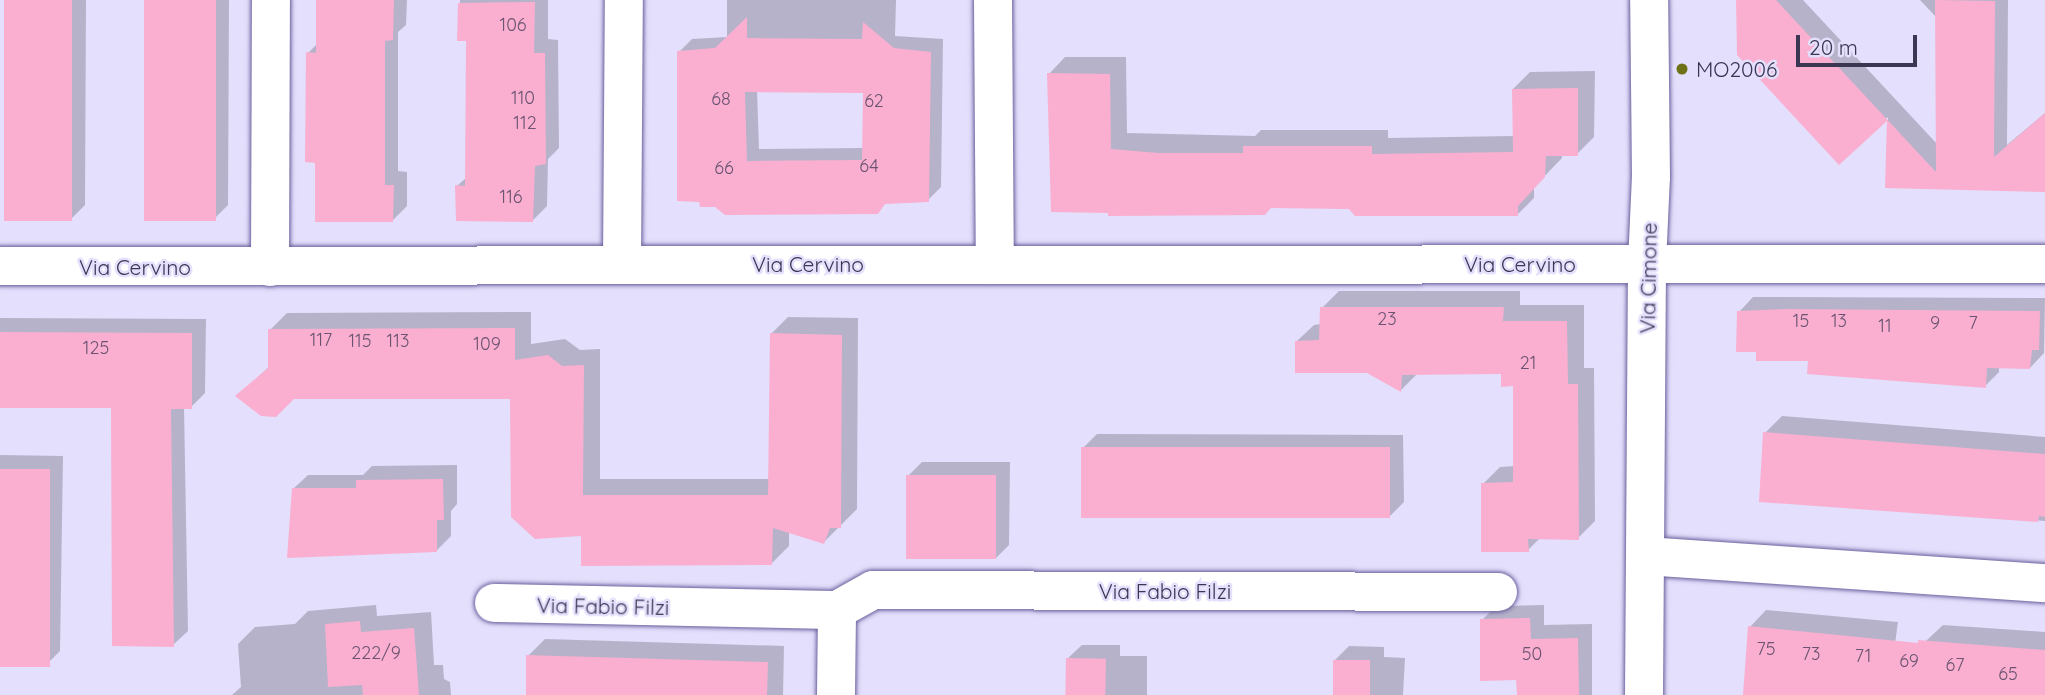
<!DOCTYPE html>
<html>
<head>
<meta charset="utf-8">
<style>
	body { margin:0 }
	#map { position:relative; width:2045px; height:695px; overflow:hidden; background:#e3dffc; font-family:Quicksand,sans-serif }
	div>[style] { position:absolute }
	.shadow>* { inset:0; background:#0003 }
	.building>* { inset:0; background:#faafd0; transform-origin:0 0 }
	.roads { filter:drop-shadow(0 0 2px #6b5f9d) drop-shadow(0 0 2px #6b5f9d) }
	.street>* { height:38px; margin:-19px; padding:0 19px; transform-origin:19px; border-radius:19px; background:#fff }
	.dots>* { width:19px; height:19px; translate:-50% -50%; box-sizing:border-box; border:4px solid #e3dffc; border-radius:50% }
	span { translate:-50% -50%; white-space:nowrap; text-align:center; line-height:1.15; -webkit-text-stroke:5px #e3dffc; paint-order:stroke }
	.number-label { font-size:18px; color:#6b5472 }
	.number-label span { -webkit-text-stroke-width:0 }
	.poi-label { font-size:21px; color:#3b3652 }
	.left { translate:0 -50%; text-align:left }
	.street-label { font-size:21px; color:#3b3652 }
	.scale { position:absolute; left:1796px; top:35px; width:121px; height:32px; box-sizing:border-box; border:4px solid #3b3652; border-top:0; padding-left:9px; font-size:21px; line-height:24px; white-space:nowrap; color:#3b3652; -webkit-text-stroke:5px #e3dffc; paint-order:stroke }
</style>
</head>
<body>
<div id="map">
	<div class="shadow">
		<div style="clip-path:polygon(6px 0,86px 0,85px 205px,71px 219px)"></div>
		<div style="clip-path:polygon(146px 0,229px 0,228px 205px,214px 219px)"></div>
		<div style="clip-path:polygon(319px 0,407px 0,406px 25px,398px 32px,398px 171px,407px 172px,407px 206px,393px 220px,317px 161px,308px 53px,318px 43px)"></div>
		<div style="clip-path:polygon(460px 0,548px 0,548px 39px,558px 40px,559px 148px,548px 159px,547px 206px,533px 220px,457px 186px,467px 177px,467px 40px,459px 39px)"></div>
		<div style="clip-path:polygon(evenodd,727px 0,896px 0,895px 36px,943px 39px,941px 187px,928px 200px,887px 202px,877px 212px,725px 214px,679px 52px,692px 39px,727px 37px,727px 0,757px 90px,865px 91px,864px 148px,759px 149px,757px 90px)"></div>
		<div style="clip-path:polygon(1738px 0,1803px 0,1938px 145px,1937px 18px,1920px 0,2008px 0,2007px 145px,2045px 113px,2045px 190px,1887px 186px,1888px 117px,1839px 162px)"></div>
		<div style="clip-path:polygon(1065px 57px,1126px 57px,1127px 133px,1255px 136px,1261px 130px,1388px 130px,1388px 138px,1514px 136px,1513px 89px,1530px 72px,1595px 71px,1594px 137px,1577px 154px,1562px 154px,1562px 158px,1534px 187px,1534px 198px,1517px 215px,1271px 206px,1110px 214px,1049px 74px)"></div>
		<div style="clip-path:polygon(1339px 291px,1520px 291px,1520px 305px,1584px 305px,1584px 368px,1594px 368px,1595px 521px,1578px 538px,1541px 537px,1528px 550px,1483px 484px,1500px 467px,1515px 466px,1515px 384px,1503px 372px,1418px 373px,1401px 390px,1367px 371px,1297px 341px,1314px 325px,1321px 324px,1322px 308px)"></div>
		<div style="clip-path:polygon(1753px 297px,2045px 298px,2044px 353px,2030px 368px,1999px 367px,1999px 372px,1985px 386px,1758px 350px,1739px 312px)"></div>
		<div style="clip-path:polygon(531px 312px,531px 344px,565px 339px,580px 350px,600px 349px,600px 479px,770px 479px,771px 334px,788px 317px,858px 318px,857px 509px,824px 542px,789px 531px,789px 546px,772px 563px,583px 534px,512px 397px,237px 396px,270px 366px,270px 330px,287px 313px)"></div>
		<div style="clip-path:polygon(0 318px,206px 319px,205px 393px,191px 407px,184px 407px,188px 631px,173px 645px,113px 407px,0 406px)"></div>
		<div style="clip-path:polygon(1782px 416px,2045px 437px,2045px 521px,1951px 513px,1765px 433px)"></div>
		<div style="clip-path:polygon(1097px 434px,1403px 435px,1404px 502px,1390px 516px,1083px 448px)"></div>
		<div style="clip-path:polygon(0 455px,63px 456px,60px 651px,46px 665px,0 665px)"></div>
		<div style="clip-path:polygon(922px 462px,1010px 462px,1009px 545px,995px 559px,908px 476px)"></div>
		<div style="clip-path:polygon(457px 465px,457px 504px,451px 511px,451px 536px,437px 550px,293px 489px,308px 475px,363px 475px,372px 466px)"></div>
		<div style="clip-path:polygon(376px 605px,377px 616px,431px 612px,434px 665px,443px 665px,444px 679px,450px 682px,451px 695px,232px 695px,241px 687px,238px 644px,255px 627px,295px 624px,308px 611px)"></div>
		<div style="clip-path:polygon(1544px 605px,1544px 625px,1592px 624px,1592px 695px,1519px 695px,1518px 679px,1482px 620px,1496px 606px)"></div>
		<div style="clip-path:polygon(1766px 610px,1898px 622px,1888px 695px,1745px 695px,1750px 627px)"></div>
		<div style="clip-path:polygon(1943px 625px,2045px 632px,2045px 695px,1922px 695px,1926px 641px)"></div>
		<div style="clip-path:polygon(545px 639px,784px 646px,783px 695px,528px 695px,528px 656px)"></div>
		<div style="clip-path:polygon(1082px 645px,1120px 645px,1120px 656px,1147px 656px,1147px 695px,1067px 695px,1067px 659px)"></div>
		<div style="clip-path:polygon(1349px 646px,1384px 647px,1384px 657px,1405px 658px,1403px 695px,1334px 695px,1334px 661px)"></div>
	</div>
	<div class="building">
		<div style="left:4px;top:0;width:68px;height:221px"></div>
		<div style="left:144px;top:0;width:72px;height:221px"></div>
		<div style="clip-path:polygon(316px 0,394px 0,393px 40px,385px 41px,385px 185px,394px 185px,393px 222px,315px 222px,315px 163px,305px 162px,306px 52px,316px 53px)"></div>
		<div style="clip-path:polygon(1736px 0,1776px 0,1936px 172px,1935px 0,1995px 1px,1994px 157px,2045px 113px,2045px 192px,1885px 188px,1887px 121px,1839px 165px,1737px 55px)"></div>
		<div style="clip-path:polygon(535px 2px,534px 53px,545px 53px,546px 164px,535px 166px,533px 222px,456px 221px,455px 185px,465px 186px,466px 41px,457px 41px,458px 3px)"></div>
		<div style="clip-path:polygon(evenodd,747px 17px,747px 38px,862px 39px,863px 22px,894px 48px,931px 52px,929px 202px,885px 204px,878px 214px,725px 215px,715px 207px,700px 207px,699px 202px,677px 201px,677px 51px,715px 48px,747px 17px,745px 92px,863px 93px,862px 160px,747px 161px,745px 92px)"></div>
		<div style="clip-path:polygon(1047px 73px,1110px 74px,1111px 149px,1159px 153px,1243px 153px,1243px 146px,1372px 146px,1372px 154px,1513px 152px,1512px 89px,1578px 88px,1578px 156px,1546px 156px,1545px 177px,1518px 206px,1518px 216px,1355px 216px,1349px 209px,1271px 208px,1265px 215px,1108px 216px,1108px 213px,1051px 212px)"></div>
		<div style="clip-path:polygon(1320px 307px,1504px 307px,1503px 321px,1567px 321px,1568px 384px,1578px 384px,1579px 540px,1528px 539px,1529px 552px,1481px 552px,1481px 483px,1513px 482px,1513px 386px,1501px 387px,1501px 374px,1402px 375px,1401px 392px,1367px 373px,1295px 373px,1295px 341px,1319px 340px)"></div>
		<div style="clip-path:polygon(1786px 309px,2040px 311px,2039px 350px,2032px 350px,2030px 369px,1987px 368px,1986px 388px,1807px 374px,1808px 361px,1756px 361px,1756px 352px,1736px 352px,1737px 311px)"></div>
		<div style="clip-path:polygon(515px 328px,515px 360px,548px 355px,562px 366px,584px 365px,583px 495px,768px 495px,770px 333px,842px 335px,841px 528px,830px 528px,824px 544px,773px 528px,772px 565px,581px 566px,581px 536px,535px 539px,511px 517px,510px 399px,294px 399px,276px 417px,261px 416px,235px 396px,268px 368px,268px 329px)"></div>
		<div style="clip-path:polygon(0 332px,192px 333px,192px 409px,171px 409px,174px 647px,112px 646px,111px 408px,0 408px)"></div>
		<div style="clip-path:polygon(1763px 432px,2045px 454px,2045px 517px,2039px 516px,2038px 522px,1759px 502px)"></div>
		<div style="left:1081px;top:447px;width:309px;height:71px"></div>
		<div style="left:0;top:469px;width:50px;height:198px"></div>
		<div style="left:906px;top:475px;width:90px;height:84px"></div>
		<div style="clip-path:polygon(443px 479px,444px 520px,437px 520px,437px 552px,287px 558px,292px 488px,356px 488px,356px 480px)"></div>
		<div style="clip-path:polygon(1530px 618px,1531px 639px,1578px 638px,1579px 695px,1517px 695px,1516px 680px,1480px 681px,1480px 619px)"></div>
		<div style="clip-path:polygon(360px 621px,361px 632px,414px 628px,419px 695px,363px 695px,362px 685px,328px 687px,325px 624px)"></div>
		<div style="clip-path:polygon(1748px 626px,1918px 643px,1918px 640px,2045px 650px,2045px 695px,1743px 695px)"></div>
		<div style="clip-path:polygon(526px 655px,768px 662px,767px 695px,526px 695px)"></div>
		<div style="left:1066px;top:658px;width:40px;height:37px;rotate:1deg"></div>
		<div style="left:1333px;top:660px;width:37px;height:35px"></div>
	</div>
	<div class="roads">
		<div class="street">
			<div style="left:993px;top:0;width:265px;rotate:89.6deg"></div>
			<div style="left:622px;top:264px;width:264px;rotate:-89.6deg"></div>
			<div style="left:0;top:266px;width:2045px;rotate:-0.06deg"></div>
			<div style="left:270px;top:267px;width:267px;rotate:-89.8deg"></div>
			<div style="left:1646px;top:556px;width:400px;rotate:3.9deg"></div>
			<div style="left:494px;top:603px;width:343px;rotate:1.2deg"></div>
			<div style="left:836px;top:695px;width:85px;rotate:-89.3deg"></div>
			<div style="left:837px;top:610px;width:41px;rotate:-29.1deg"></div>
			<div style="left:873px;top:590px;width:625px;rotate:0.18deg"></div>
			<div style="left:1644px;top:695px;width:431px;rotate:-89.6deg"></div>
			<div style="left:1647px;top:264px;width:87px;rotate:-87.4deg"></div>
			<div style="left:1651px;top:177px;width:177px;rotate:-90.6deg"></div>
		</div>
	</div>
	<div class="dots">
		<div style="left:1682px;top:69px;background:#6e7116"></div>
	</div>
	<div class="number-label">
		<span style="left:513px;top:25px">106</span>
		<span style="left:523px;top:98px">110</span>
		<span style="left:721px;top:99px">68</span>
		<span style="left:874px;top:101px">62</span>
		<span style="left:525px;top:123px">112</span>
		<span style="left:869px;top:166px">64</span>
		<span style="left:724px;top:168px">66</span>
		<span style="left:511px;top:197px">116</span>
		<span style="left:1387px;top:319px">23</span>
		<span style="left:1801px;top:321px">15</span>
		<span style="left:1839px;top:321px">13</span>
		<span style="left:1935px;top:323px">9</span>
		<span style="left:1973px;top:323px">7</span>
		<span style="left:1885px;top:326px">11</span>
		<span style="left:321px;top:340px">117</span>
		<span style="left:360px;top:341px">115</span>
		<span style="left:398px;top:341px">113</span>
		<span style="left:487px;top:344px">109</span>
		<span style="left:96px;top:348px">125</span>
		<span style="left:1528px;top:363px">21</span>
		<span style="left:1766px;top:649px">75</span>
		<span style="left:376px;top:653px">222/9</span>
		<span style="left:1532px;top:654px">50</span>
		<span style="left:1811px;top:654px">73</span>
		<span style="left:1863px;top:656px">71</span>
		<span style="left:1909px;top:661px">69</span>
		<span style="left:1955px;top:665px">67</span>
		<span style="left:2008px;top:674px">65</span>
	</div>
	<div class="poi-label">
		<span class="left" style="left:1696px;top:69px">MO2006</span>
	</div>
	<div class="street-label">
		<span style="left:808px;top:264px">Via Cervino</span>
		<span style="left:1520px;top:264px">Via Cervino</span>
		<span style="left:135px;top:267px">Via Cervino</span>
		<span style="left:1648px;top:278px;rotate:-89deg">Via Cimone</span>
		<span style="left:1165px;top:591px">Via Fabio Filzi</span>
		<span style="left:603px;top:606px;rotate:1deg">Via Fabio Filzi</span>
	</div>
	<div class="scale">20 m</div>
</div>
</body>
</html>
